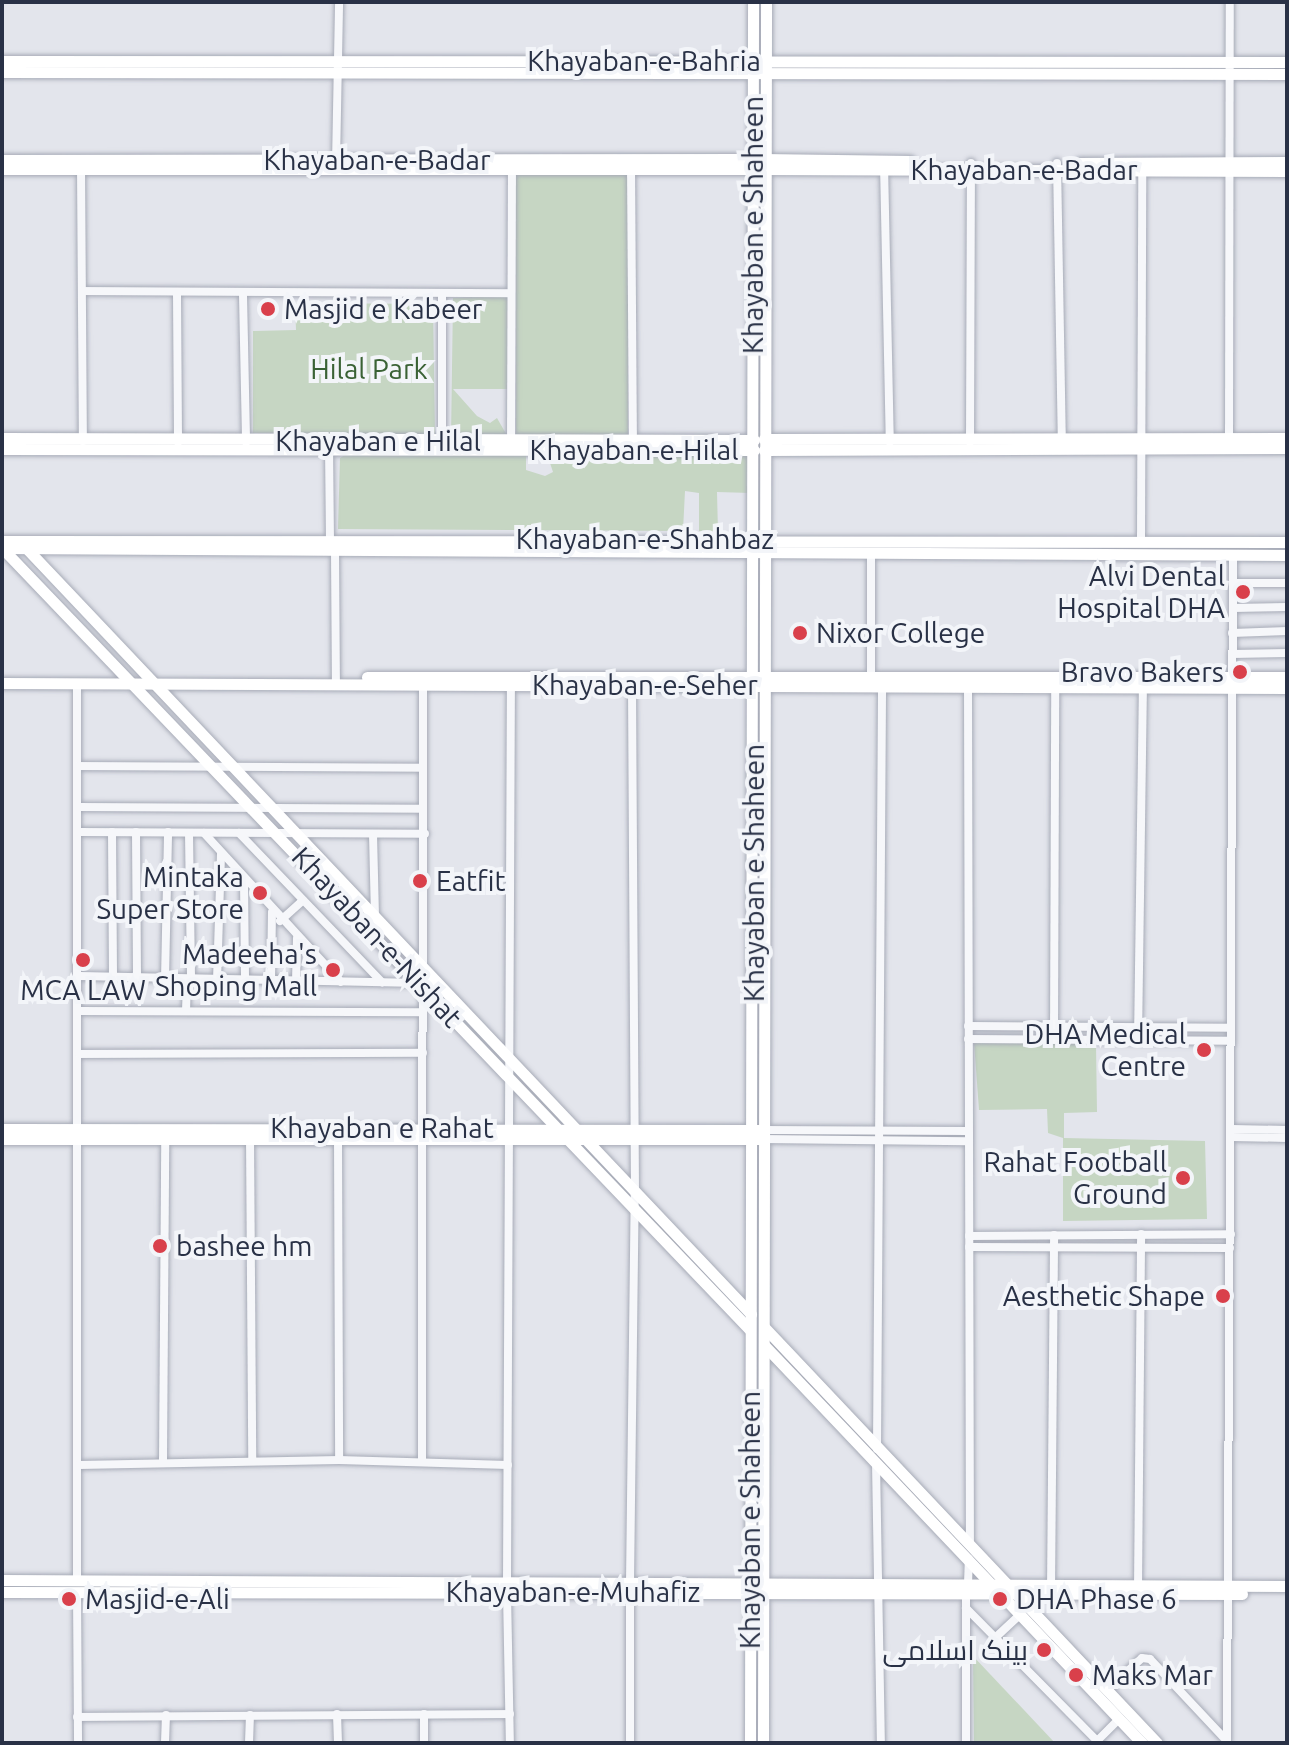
<!DOCTYPE html>
<html>
<head>
<meta charset="utf-8">
<style>
	body { margin:0 }
	#map { position:relative; width:1289px; height:1745px; overflow:hidden; background:#e3e5ec; font-family:Ubuntu,Cairo,sans-serif }
	div>[style] { position:absolute }
	.green>* { inset:0; background:#c6d6c3; transform-origin:0 0 }
	.roads { filter:drop-shadow(0 0 2px #a7abb7) drop-shadow(0 0 2px #a7abb7) }
	.street>* { height:8px; margin:-4px; padding:0 4px; transform-origin:4px; border-radius:4px; background:#f6f7fa }
	.secondary>* { height:11px; margin:-5.5px; padding:0 5.5px; transform-origin:5.5px; border-radius:5.5px; background:#fff }
	.dots>* { width:22px; height:22px; translate:-50% -50%; box-sizing:border-box; border:4px solid #f3f5f9; border-radius:50% }
	span { translate:-50% -50%; white-space:nowrap; text-align:center; line-height:1.15; -webkit-text-stroke:8px #f3f5f9; paint-order:stroke }
	.street-label { font-size:28px; color:#293146 }
	.poi-label { font-size:28px; color:#293146 }
	.left { translate:0 -50%; text-align:left }
	.right { translate:-100% -50%; text-align:right }
	.park-label { font-size:28px; color:#3a6235 }
	.frame { position:absolute; inset:0; border:4px solid #293146; pointer-events:none }
</style>
</head>
<body>
<div id="map">
	<div class="green">
		<div style="left:628px;top:171px;width:267px;height:112px;rotate:90deg"></div>
		<div style="clip-path:polygon(508px 296px,508px 389px,453px 389px,477px 416px,490px 423px,497px 418px,509px 439px,451px 437px,453px 298px)"></div>
		<div style="clip-path:polygon(295px 303px,433px 304px,435px 434px,253px 433px,253px 331px,296px 330px)"></div>
		<div style="clip-path:polygon(554px 452px,752px 453px,751px 493px,717px 492px,718px 532px,699px 531px,699px 493px,685px 491px,683px 531px,338px 529px,340px 458px,345px 455px,526px 453px,526px 470px,545px 476px,553px 472px,548px 457px)"></div>
		<div style="clip-path:polygon(974px 1042px,1096px 1044px,1097px 1112px,1064px 1113px,1064px 1138px,1205px 1141px,1207px 1219px,1063px 1221px,1063px 1138px,1048px 1133px,1047px 1109px,979px 1110px)"></div>
		<div style="clip-path:polygon(973px 1656px,1055px 1743px,974px 1743px)"></div>
	</div>
	<div class="roads">
		<div class="street">
			<div style="left:336px;top:163px;width:161px;rotate:-88.9deg"></div>
			<div style="left:1057px;top:163px;width:280px;rotate:89deg"></div>
			<div style="left:631px;top:164px;width:278px;rotate:89.6deg"></div>
			<div style="left:884px;top:164px;width:278px;rotate:88.8deg"></div>
			<div style="left:81px;top:167px;width:274px;rotate:89.6deg"></div>
			<div style="left:82px;top:291px;width:429px;rotate:0.3deg"></div>
			<div style="left:177px;top:294px;width:148px;rotate:89.6deg"></div>
			<div style="left:243px;top:295px;width:147px;rotate:88.8deg"></div>
			<div style="left:442px;top:442px;width:149px;rotate:-90deg"></div>
			<div style="left:970px;top:442px;width:279px;rotate:-89.8deg"></div>
			<div style="left:1229px;top:443px;width:441px;rotate:-89.9deg"></div>
			<div style="left:511px;top:445px;width:278px;rotate:-89.8deg"></div>
			<div style="left:329px;top:446px;width:93px;rotate:89.4deg"></div>
			<div style="left:1141px;top:542px;width:376px;rotate:-89.8deg"></div>
			<div style="left:335px;top:551px;width:133px;rotate:89.6deg"></div>
			<div style="left:871px;top:553px;width:127px;rotate:90deg"></div>
			<div style="left:1233px;top:583px;width:54px"></div>
			<div style="left:1233px;top:608px;width:54px;rotate:-1.1deg"></div>
			<div style="left:1232px;top:633px;width:55px;rotate:-2.1deg"></div>
			<div style="left:1232px;top:654px;width:55px;rotate:-1deg"></div>
			<div style="left:77px;top:683px;width:899px;rotate:90deg"></div>
			<div style="left:968px;top:686px;width:860px;rotate:89.87deg"></div>
			<div style="left:78px;top:766px;width:345px;rotate:0.3deg"></div>
			<div style="left:78px;top:807px;width:345px;rotate:0.3deg"></div>
			<div style="left:79px;top:832px;width:346px;rotate:0.3deg"></div>
			<div style="left:112px;top:832px;width:145px;rotate:89.6deg"></div>
			<div style="left:136px;top:832px;width:146px;rotate:89.6deg"></div>
			<div style="left:189px;top:833px;width:147px;rotate:89.2deg"></div>
			<div style="left:204px;top:833px;width:202px;rotate:47.4deg"></div>
			<div style="left:239px;top:833px;width:207px;rotate:46.2deg"></div>
			<div style="left:373px;top:834px;width:83px;rotate:88.6deg"></div>
			<div style="left:244px;top:880px;width:101px;rotate:89.4deg"></div>
			<div style="left:280px;top:921px;width:31px;rotate:-42deg"></div>
			<div style="left:80px;top:976px;width:340px;rotate:1.2deg"></div>
			<div style="left:165px;top:979px;width:147px;rotate:-88.8deg"></div>
			<div style="left:217px;top:981px;width:127px;rotate:-88.2deg"></div>
			<div style="left:271px;top:982px;width:70px;rotate:-89.2deg"></div>
			<div style="left:296px;top:982px;width:44px;rotate:-88.7deg"></div>
			<div style="left:79px;top:1011px;width:343px;rotate:0.2deg"></div>
			<div style="left:186px;top:1011px;width:31px;rotate:-88deg"></div>
			<div style="left:968px;top:1026px;width:263px;rotate:0.4deg"></div>
			<div style="left:968px;top:1039px;width:262px;rotate:0.4deg"></div>
			<div style="left:1054px;top:1040px;width:355px;rotate:-89.8deg"></div>
			<div style="left:1138px;top:1040px;width:353px;rotate:-89.2deg"></div>
			<div style="left:79px;top:1054px;width:344px;rotate:-0.2deg"></div>
			<div style="left:1232px;top:1129px;width:55px;rotate:1deg"></div>
			<div style="left:762px;top:1130px;width:206px;rotate:0.3deg"></div>
			<div style="left:250px;top:1136px;width:325px;rotate:89.6deg"></div>
			<div style="left:338px;top:1137px;width:323px;rotate:89.8deg"></div>
			<div style="left:1232px;top:1137px;width:55px;rotate:1deg"></div>
			<div style="left:762px;top:1139px;width:206px;rotate:0.6deg"></div>
			<div style="left:969px;top:1236px;width:262px;rotate:-0.4deg"></div>
			<div style="left:969px;top:1247px;width:261px;rotate:0.2deg"></div>
			<div style="left:877px;top:1449px;width:763px;rotate:-89.62deg"></div>
			<div style="left:163px;top:1462px;width:326px;rotate:-89.6deg"></div>
			<div style="left:422px;top:1462px;width:777px;rotate:-89.93deg"></div>
			<div style="left:876px;top:1463px;width:280px;rotate:89deg"></div>
			<div style="left:79px;top:1465px;width:260px;rotate:-1.1deg"></div>
			<div style="left:339px;top:1460px;width:169px;rotate:1.7deg"></div>
			<div style="left:630px;top:1582px;width:390px;rotate:-89.3deg"></div>
			<div style="left:635px;top:1192px;width:511px;rotate:-90.34deg"></div>
			<div style="left:507px;top:1583px;width:901px;rotate:-89.75deg"></div>
			<div style="left:968px;top:1584px;width:25px;rotate:-88deg"></div>
			<div style="left:1138px;top:1589px;width:355px;rotate:-89.5deg"></div>
			<div style="left:1051px;top:1590px;width:355px;rotate:-89.5deg"></div>
			<div style="left:77px;top:1592px;width:151px;rotate:89.6deg"></div>
			<div style="left:507px;top:1593px;width:150px;rotate:88.9deg"></div>
			<div style="left:966px;top:1608px;width:190px;rotate:45.4deg"></div>
			<div style="left:996px;top:1637px;width:33px;rotate:-43deg"></div>
			<div style="left:1107px;top:1690px;width:47px;rotate:-42.4deg"></div>
			<div style="left:1142px;top:1658px;width:8px;rotate:7deg"></div>
			<div style="left:1150px;top:1659px;width:112px;rotate:46.8deg"></div>
			<div style="left:337px;top:1714px;width:29px;rotate:88deg"></div>
			<div style="left:77px;top:1717px;width:433px;rotate:-0.4deg"></div>
			<div style="left:1097px;top:1741px;width:31px;rotate:-45deg"></div>
			<div style="left:1227px;top:1741px;width:1187px;rotate:-89.71deg"></div>
			<div style="left:165px;top:1743px;width:28px;rotate:-88deg"></div>
			<div style="left:249px;top:1743px;width:28px;rotate:-88deg"></div>
			<div style="left:424px;top:1743px;width:29px;rotate:-90deg"></div>
			<div style="left:630px;top:1743px;width:150px;rotate:-90deg"></div>
			<div style="left:966px;top:1743px;width:151px;rotate:-90deg"></div>
		</div>
		<div class="secondary">
			<div style="left:2px;top:61px;width:1285px;rotate:0.04deg"></div>
			<div style="left:2px;top:72px;width:1285px;rotate:0.09deg"></div>
			<div style="left:762px;top:159px;width:148px;rotate:0.8deg"></div>
			<div style="left:2px;top:160px;width:750px;rotate:-0.08deg"></div>
			<div style="left:1079px;top:163px;width:208px;rotate:-0.3deg"></div>
			<div style="left:2px;top:169px;width:750px"></div>
			<div style="left:762px;top:169px;width:525px;rotate:0.22deg"></div>
			<div style="left:2px;top:438px;width:752px;rotate:0.15deg"></div>
			<div style="left:764px;top:439px;width:523px;rotate:-0.11deg"></div>
			<div style="left:2px;top:449px;width:752px;rotate:0.08deg"></div>
			<div style="left:764px;top:450px;width:523px;rotate:-0.22deg"></div>
			<div style="left:2px;top:541px;width:1285px;rotate:0.04deg"></div>
			<div style="left:2px;top:548px;width:1285px;rotate:0.31deg"></div>
			<div style="left:2px;top:548px;width:1081px;rotate:46.27deg"></div>
			<div style="left:28px;top:550px;width:1052px;rotate:46.58deg"></div>
			<div style="left:367px;top:677px;width:920px"></div>
			<div style="left:2px;top:683px;width:1285px;rotate:0.22deg"></div>
			<div style="left:2px;top:1129px;width:759px;rotate:0.08deg"></div>
			<div style="left:2px;top:1139px;width:760px"></div>
			<div style="left:765px;top:1328px;width:571px;rotate:46.63deg"></div>
			<div style="left:764px;top:1345px;width:549px;rotate:46.48deg"></div>
			<div style="left:2px;top:1580px;width:1285px;rotate:0.27deg"></div>
			<div style="left:2px;top:1592px;width:1240px;rotate:0.09deg"></div>
			<div style="left:750px;top:1743px;width:1741px;rotate:-89.9deg"></div>
			<div style="left:763px;top:1743px;width:1741px;rotate:-89.9deg"></div>
		</div>
	</div>
	<div class="dots">
		<div style="left:268px;top:309px;background:#d9404b"></div>
		<div style="left:1243px;top:592px;background:#d9404b"></div>
		<div style="left:800px;top:633px;background:#d9404b"></div>
		<div style="left:1240px;top:672px;background:#d9404b"></div>
		<div style="left:420px;top:881px;background:#d9404b"></div>
		<div style="left:260px;top:893px;background:#d9404b"></div>
		<div style="left:83px;top:960px;background:#d9404b"></div>
		<div style="left:333px;top:970px;background:#d9404b"></div>
		<div style="left:1204px;top:1050px;background:#d9404b"></div>
		<div style="left:1183px;top:1178px;background:#d9404b"></div>
		<div style="left:160px;top:1246px;background:#d9404b"></div>
		<div style="left:1223px;top:1296px;background:#d9404b"></div>
		<div style="left:69px;top:1599px;background:#d9404b"></div>
		<div style="left:1000px;top:1599px;background:#d9404b"></div>
		<div style="left:1044px;top:1650px;background:#d9404b"></div>
		<div style="left:1076px;top:1675px;background:#d9404b"></div>
	</div>
	<div class="street-label">
		<span style="left:644px;top:61px">Khayaban-e-Bahria</span>
		<span style="left:377px;top:160px">Khayaban-e-Badar</span>
		<span style="left:1024px;top:170px">Khayaban-e-Badar</span>
		<span style="left:753px;top:225px;rotate:-90deg">Khayaban e Shaheen</span>
		<span style="left:378px;top:441px">Khayaban e Hilal</span>
		<span style="left:634px;top:450px">Khayaban-e-Hilal</span>
		<span style="left:645px;top:539px">Khayaban-e-Shahbaz</span>
		<span style="left:645px;top:685px">Khayaban-e-Seher</span>
		<span style="left:754px;top:873px;rotate:-90deg">Khayaban e Shaheen</span>
		<span style="left:377px;top:937px;rotate:47deg">Khayaban-e-Nishat</span>
		<span style="left:382px;top:1128px">Khayaban e Rahat</span>
		<span style="left:750px;top:1520px;rotate:-90deg">Khayaban e Shaheen</span>
		<span style="left:573px;top:1592px">Khayaban-e-Muhafiz</span>
	</div>
	<div class="poi-label">
		<span class="left" style="left:284px;top:309px">Masjid e Kabeer</span>
		<span class="right" style="left:1225px;top:592px">Alvi Dental<br>Hospital DHA</span>
		<span class="left" style="left:816px;top:633px">Nixor College</span>
		<span class="right" style="left:1224px;top:672px">Bravo Bakers</span>
		<span class="right" style="left:244px;top:893px">Mintaka<br>Super Store</span>
		<span class="left" style="left:436px;top:881px">Eatfit</span>
		<span class="right" style="left:317px;top:970px">Madeeha's<br>Shoping Mall</span>
		<span style="left:83px;top:990px">MCA LAW</span>
		<span class="right" style="left:1186px;top:1050px">DHA Medical<br>Centre</span>
		<span class="right" style="left:1167px;top:1178px">Rahat Football<br>Ground</span>
		<span class="left" style="left:176px;top:1246px">bashee hm</span>
		<span class="right" style="left:1205px;top:1296px">Aesthetic Shape</span>
		<span class="left" style="left:85px;top:1599px">Masjid-e-Ali</span>
		<span class="left" style="left:1016px;top:1599px">DHA Phase 6</span>
		<span class="right" style="left:1028px;top:1650px">بینک اسلامی</span>
		<span class="left" style="left:1092px;top:1675px">Maks Mar</span>
	</div>
	<div class="park-label">
		<span style="left:369px;top:369px">Hilal Park</span>
	</div>
	<div class="frame"></div>
</div>
</body>
</html>
